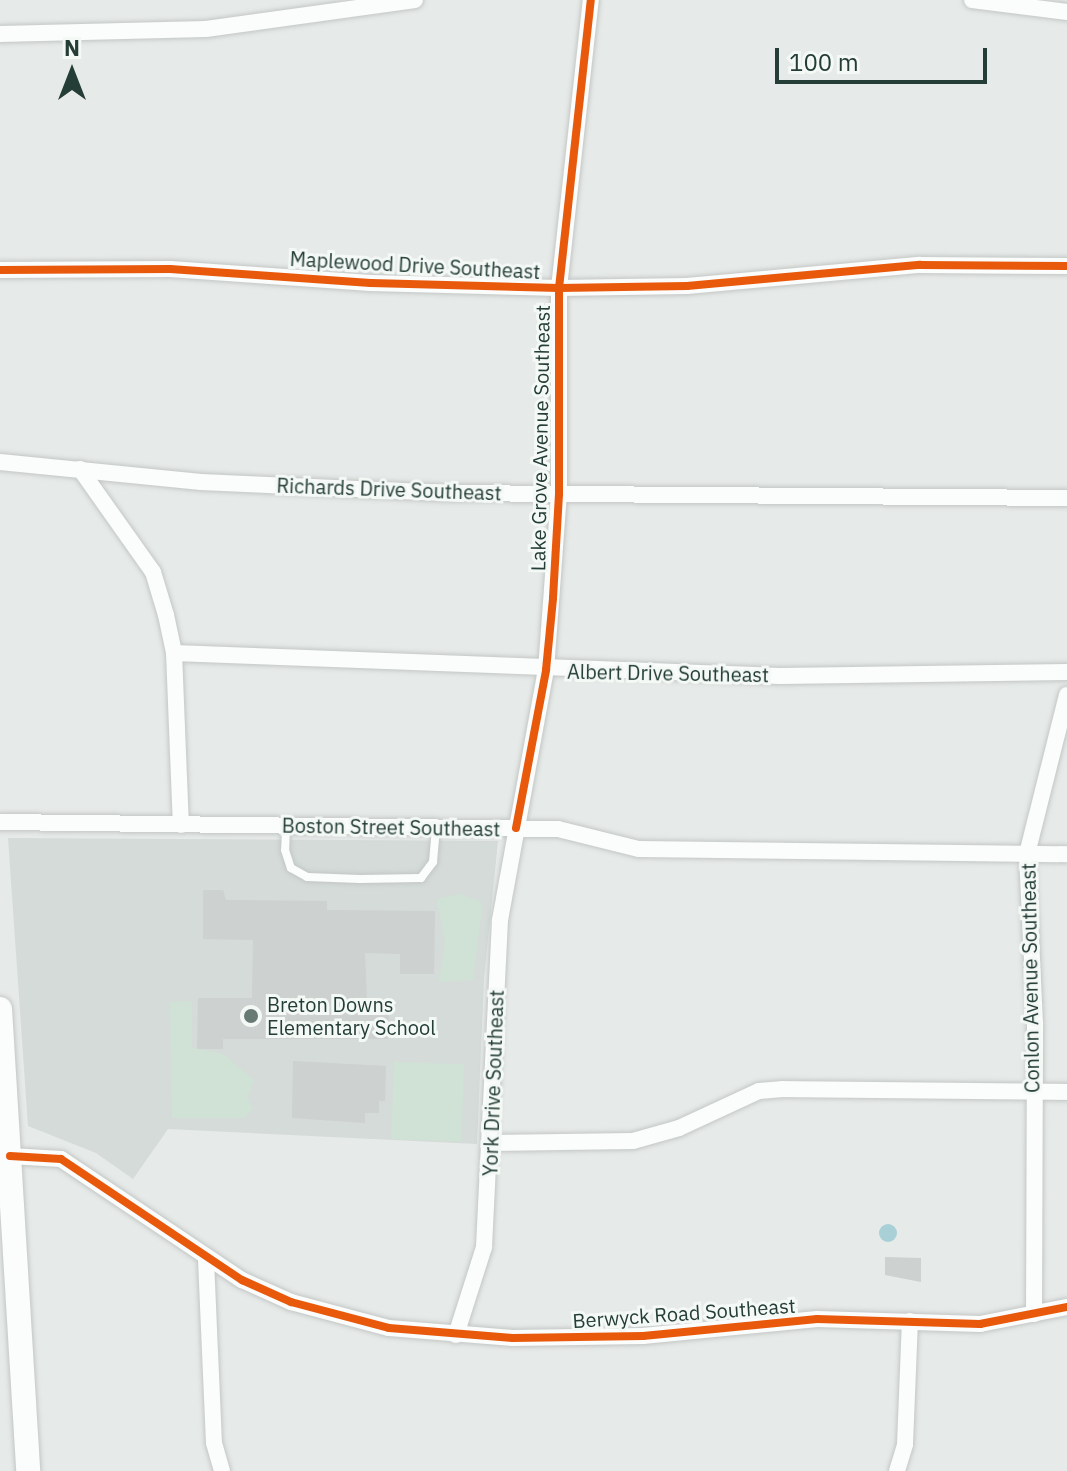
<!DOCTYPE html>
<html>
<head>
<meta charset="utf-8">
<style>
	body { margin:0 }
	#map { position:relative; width:1067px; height:1471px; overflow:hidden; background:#e6eae8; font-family:"IBM Plex Sans",sans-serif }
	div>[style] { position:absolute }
	.built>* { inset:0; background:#d4dbd8 }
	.green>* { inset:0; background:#d0e2d5; transform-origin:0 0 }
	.water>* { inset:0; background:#a9d0d6 }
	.round { border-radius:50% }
	.building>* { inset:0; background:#cdd1cf }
	.roads { filter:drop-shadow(0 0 2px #c3c7c5) drop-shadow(0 0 2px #c3c7c5) }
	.service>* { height:8px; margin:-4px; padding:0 4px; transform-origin:4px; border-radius:4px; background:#fbfcfc }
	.minor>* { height:16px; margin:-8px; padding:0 8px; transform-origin:8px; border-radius:8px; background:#fbfcfc }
	.secondary>* { height:24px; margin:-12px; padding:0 12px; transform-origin:12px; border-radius:12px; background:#fbfcfc }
	.cycleway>* { height:8px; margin:-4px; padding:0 4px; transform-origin:4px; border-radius:4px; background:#e8590c }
	.dots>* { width:22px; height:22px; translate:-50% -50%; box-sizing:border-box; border:4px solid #f4f9f6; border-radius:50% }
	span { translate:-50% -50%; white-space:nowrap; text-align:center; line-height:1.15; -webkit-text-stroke:6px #f4f9f6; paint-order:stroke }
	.street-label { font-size:20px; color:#243d36 }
	.poi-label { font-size:20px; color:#243d36 }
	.left { translate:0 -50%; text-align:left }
	.north { position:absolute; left:32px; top:32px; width:80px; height:80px; -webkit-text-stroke:6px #f4f9f6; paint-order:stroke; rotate:0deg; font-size:22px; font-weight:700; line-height:32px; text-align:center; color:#243d36 }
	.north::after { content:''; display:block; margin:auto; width:28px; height:36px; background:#243d36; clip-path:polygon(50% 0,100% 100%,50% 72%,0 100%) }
	.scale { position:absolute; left:775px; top:48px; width:212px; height:36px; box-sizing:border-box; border:4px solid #243d36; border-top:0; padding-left:10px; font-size:24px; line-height:28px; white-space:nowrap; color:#243d36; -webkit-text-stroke:6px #f4f9f6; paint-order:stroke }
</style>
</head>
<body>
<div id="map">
	<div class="built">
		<div style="clip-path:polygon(8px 838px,498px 841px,484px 979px,477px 1144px,168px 1129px,133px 1179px,96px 1153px,28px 1126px)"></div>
	</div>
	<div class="green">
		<div style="clip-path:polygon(459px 894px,480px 901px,482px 907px,473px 980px,439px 982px,445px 943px,437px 899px)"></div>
		<div style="clip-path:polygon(192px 1001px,192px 1048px,223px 1054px,254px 1080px,247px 1098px,253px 1108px,244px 1118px,172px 1118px,170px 1002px)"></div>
		<div style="left:394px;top:1062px;width:70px;height:77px;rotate:2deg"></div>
	</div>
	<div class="water">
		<div class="round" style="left:879px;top:1224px;width:18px;height:18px"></div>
	</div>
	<div class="building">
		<div style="clip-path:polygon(203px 890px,223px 890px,226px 900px,327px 901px,327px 910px,435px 911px,434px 974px,400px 974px,400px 954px,365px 953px,367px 1000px,389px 1000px,388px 1039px,223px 1039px,223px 1049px,197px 1049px,198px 998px,252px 998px,253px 940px,203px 939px)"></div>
		<div style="clip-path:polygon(293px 1061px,386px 1066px,385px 1101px,379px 1101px,379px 1113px,365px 1113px,365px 1123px,292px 1118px)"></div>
		<div style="clip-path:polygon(885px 1257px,921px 1258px,921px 1282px,885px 1275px)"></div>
	</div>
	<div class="roads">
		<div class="service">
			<div style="left:286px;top:826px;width:24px;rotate:92deg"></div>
			<div style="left:285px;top:850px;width:19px;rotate:72deg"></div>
			<div style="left:291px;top:868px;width:18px;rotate:29deg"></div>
			<div style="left:307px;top:877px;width:53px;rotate:2.2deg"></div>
			<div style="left:360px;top:879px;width:61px;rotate:-0.9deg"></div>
			<div style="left:421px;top:878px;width:20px;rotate:-53deg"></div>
			<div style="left:433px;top:862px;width:35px;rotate:-85deg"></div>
		</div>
		<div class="minor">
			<div style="left:972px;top:0;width:96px;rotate:7.2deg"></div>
			<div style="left:0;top:34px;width:206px;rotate:-1.4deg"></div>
			<div style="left:206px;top:29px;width:211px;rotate:-7.9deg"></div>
			<div style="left:0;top:270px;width:170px;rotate:-0.3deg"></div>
			<div style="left:170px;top:269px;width:201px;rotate:4deg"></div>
			<div style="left:371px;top:283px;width:188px;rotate:1.5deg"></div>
			<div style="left:559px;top:288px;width:128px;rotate:-0.9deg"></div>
			<div style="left:687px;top:286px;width:234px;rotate:-5.2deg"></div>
			<div style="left:920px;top:265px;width:147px;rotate:0.4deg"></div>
			<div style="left:0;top:462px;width:202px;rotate:5.7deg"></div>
			<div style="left:201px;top:482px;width:245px;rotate:2.6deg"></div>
			<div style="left:446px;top:493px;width:621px;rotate:0.46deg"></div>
			<div style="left:80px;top:469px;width:126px;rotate:54.7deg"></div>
			<div style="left:153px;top:572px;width:45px;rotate:73.2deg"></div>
			<div style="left:166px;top:615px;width:39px;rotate:78deg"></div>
			<div style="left:174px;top:653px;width:172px;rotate:87.7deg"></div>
			<div style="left:174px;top:653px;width:606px;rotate:2.17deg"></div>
			<div style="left:780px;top:676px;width:287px;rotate:-0.8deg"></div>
			<div style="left:0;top:822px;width:558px;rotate:0.72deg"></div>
			<div style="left:558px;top:829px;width:83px;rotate:13.9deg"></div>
			<div style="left:639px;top:849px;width:428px;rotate:0.7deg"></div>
			<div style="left:491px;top:1143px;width:142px;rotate:-0.8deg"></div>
			<div style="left:633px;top:1141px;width:48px;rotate:-15.8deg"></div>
			<div style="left:679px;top:1128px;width:88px;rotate:-24.8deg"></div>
			<div style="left:759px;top:1091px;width:24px;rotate:-5deg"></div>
			<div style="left:783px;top:1089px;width:284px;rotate:0.6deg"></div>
			<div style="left:10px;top:1156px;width:51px;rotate:3.4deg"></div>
			<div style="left:61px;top:1159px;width:218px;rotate:33.8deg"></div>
			<div style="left:242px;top:1280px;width:54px;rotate:24.2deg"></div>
			<div style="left:291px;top:1302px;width:101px;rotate:14.9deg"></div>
			<div style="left:389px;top:1328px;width:124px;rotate:4.6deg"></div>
			<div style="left:513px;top:1338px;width:130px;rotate:-0.9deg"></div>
			<div style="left:643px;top:1336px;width:175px;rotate:-5.6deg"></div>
			<div style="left:817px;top:1319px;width:163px;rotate:1.8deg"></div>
			<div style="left:980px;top:1324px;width:89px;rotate:-11.1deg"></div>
			<div style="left:206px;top:1260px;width:183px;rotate:87.5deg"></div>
			<div style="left:214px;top:1443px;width:29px;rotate:74deg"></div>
			<div style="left:1034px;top:1314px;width:290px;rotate:-89.8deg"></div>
			<div style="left:1035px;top:1024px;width:170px;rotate:-92.7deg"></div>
			<div style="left:1027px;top:854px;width:164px;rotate:-75.9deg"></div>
			<div style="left:456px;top:1335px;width:92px;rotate:-72.3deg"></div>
			<div style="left:484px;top:1247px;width:327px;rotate:-87.2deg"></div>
			<div style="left:500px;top:920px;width:254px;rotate:-79.6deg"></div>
			<div style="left:546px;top:670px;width:176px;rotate:-85.8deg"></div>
			<div style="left:559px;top:494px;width:206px;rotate:-90deg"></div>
			<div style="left:559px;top:288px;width:290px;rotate:-83.7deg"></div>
			<div style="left:897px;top:1471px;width:28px;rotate:-73deg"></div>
			<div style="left:905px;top:1444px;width:123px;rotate:-87.7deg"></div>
		</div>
		<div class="secondary">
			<div style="left:0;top:1009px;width:463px;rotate:86.5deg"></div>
		</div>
	</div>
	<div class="cycleway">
		<div style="left:0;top:270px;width:170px;rotate:-0.3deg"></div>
		<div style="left:170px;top:269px;width:201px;rotate:4deg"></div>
		<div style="left:371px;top:283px;width:188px;rotate:1.5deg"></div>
		<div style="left:559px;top:288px;width:128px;rotate:-0.9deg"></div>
		<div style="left:687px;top:286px;width:234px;rotate:-5.2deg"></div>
		<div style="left:920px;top:265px;width:147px;rotate:0.4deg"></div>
		<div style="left:516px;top:828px;width:161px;rotate:-79.2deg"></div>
		<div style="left:546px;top:670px;width:72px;rotate:-84.4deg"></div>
		<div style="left:553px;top:598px;width:104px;rotate:-86.7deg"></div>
		<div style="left:559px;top:494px;width:206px;rotate:-90deg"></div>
		<div style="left:559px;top:288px;width:290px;rotate:-83.7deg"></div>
		<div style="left:10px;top:1156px;width:51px;rotate:3.4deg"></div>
		<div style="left:61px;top:1159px;width:218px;rotate:33.8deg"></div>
		<div style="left:242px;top:1280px;width:54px;rotate:24.2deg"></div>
		<div style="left:291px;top:1302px;width:101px;rotate:14.9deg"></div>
		<div style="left:389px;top:1328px;width:124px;rotate:4.6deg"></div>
		<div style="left:513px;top:1338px;width:130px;rotate:-0.9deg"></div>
		<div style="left:643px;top:1336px;width:175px;rotate:-5.6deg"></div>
		<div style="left:817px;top:1319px;width:163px;rotate:1.8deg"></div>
		<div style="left:980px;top:1324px;width:89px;rotate:-11.1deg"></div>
	</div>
	<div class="dots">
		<div style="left:251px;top:1016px;background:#687a74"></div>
	</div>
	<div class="street-label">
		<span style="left:415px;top:265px;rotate:3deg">Maplewood Drive Southeast</span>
		<span style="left:540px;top:438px;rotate:-89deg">Lake Grove Avenue Southeast</span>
		<span style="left:389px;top:489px;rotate:2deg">Richards Drive Southeast</span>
		<span style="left:668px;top:673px;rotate:1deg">Albert Drive Southeast</span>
		<span style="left:391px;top:827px;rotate:1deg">Boston Street Southeast</span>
		<span style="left:1030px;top:978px;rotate:-91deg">Conlon Avenue Southeast</span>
		<span style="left:493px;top:1083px;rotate:-88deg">York Drive Southeast</span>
		<span style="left:684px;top:1313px;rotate:-4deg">Berwyck Road Southeast</span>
	</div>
	<div class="poi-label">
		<span class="left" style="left:267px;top:1016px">Breton Downs<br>Elementary School</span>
	</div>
	<div class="north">N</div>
	<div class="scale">100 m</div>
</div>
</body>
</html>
